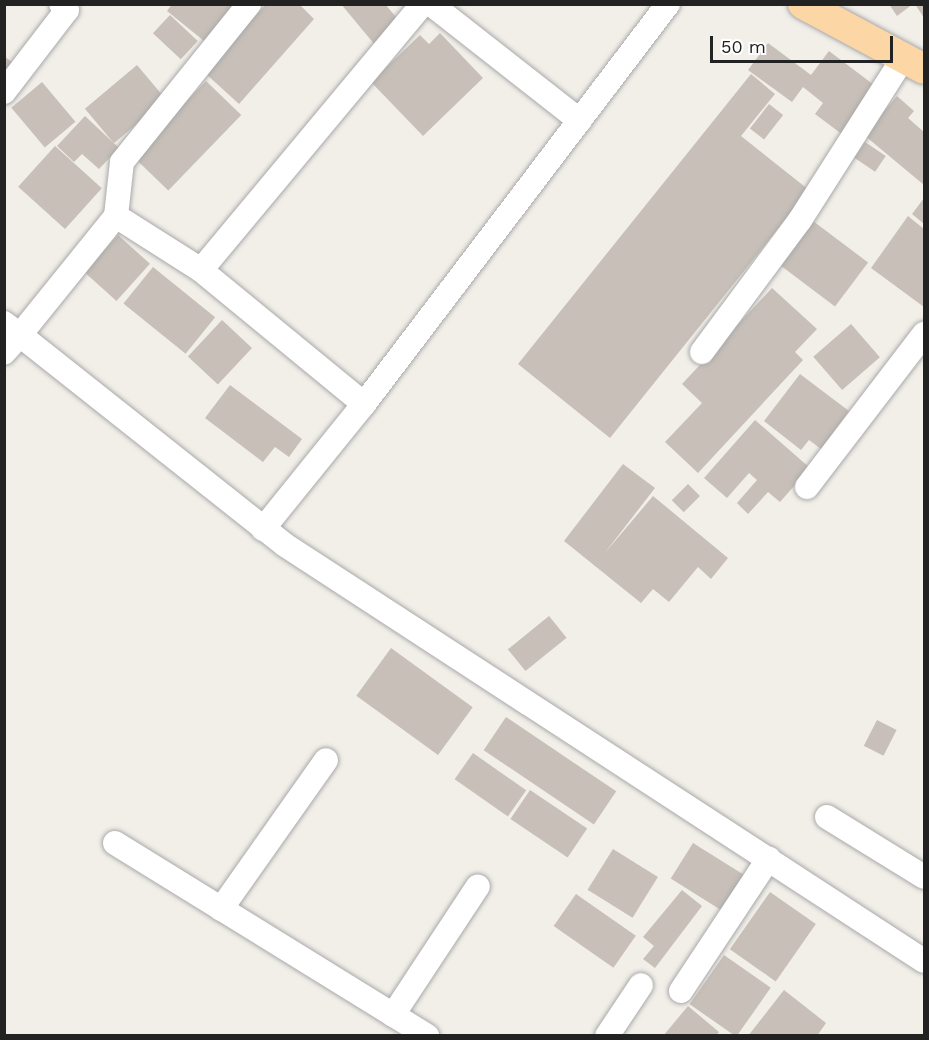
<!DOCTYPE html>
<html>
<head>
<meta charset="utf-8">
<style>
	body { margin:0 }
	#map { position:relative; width:929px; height:1040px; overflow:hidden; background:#f2efe9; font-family:"Work Sans",sans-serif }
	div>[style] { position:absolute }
	.building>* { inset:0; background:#c7bfb8; transform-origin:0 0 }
	.roads { filter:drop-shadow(0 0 2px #a9a9a9) drop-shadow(0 0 2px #a9a9a9) }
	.minor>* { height:24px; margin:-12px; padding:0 12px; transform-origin:12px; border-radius:12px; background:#fff }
	.major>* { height:30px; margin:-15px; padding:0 15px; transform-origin:15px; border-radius:15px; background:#fcd6a4 }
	span { translate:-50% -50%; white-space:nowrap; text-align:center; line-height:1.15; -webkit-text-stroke:4.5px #fff; paint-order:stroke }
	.frame { position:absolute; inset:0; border:6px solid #222; pointer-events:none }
	.scale { position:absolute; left:710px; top:36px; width:183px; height:27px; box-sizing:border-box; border:3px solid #222; border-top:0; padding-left:8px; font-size:18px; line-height:21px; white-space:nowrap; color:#222; -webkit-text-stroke:4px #fff; paint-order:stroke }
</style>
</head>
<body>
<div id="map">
	<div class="building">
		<div style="clip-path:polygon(172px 4px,241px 4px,209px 45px,167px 11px)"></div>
		<div style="clip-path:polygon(266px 4px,299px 4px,314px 19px,239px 104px,205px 73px)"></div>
		<div style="clip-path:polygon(341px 4px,385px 4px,401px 23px,375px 45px)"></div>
		<div style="clip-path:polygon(889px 4px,913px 4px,897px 16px)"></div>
		<div style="clip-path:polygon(915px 4px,924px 4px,924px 18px)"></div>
		<div style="left:170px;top:15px;width:38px;height:25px;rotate:43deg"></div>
		<div style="clip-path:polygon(440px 33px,483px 78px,423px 136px,371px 82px,420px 35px,429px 44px)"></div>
		<div style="clip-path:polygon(768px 43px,811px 75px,829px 51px,878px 88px,843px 135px,815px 114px,823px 103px,803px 87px,792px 102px,748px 70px)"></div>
		<div style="clip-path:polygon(4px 56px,17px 66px,4px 81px)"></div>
		<div style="left:137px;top:65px;width:45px;height:68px;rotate:50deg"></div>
		<div style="clip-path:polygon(751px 74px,775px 94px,741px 136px,809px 190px,610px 438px,518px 364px)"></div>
		<div style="left:206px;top:81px;width:49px;height:105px;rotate:44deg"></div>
		<div style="left:42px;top:82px;width:52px;height:40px;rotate:50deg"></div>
		<div style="clip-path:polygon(897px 96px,914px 111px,908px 118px,924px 132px,924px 185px,864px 135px)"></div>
		<div style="left:769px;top:104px;width:18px;height:31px;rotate:38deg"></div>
		<div style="clip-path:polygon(85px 116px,119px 148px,99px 169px,82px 154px,74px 162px,57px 146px)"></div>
		<div style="left:865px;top:142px;width:25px;height:19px;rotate:34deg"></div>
		<div style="left:55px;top:146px;width:63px;height:55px;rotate:42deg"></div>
		<div style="clip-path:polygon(924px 198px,924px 224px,912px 214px)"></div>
		<div style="clip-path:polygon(908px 216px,924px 229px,924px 307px,871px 268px)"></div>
		<div style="left:813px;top:221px;width:69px;height:55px;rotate:37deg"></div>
		<div style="left:118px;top:235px;width:43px;height:50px;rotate:42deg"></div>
		<div style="left:153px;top:267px;width:80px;height:47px;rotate:39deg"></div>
		<div style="clip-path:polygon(772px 288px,817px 329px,795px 352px,803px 360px,698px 473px,665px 442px,702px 403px,682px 384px)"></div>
		<div style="left:222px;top:320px;width:41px;height:50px;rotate:43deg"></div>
		<div style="left:851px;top:324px;width:44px;height:50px;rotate:49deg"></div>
		<div style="clip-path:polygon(800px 374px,849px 411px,821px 449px,809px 440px,801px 450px,764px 421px)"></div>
		<div style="clip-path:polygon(230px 385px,302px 439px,289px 457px,275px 447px,263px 462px,205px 418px)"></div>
		<div style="clip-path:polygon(755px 420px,810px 468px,780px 502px,768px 492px,748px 514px,737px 503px,757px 480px,749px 473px,727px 498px,704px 478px)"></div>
		<div style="clip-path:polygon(623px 464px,655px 488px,604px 554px,653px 496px,728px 558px,711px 579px,698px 567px,669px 602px,653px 589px,641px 603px,564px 541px)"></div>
		<div style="left:688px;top:484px;width:17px;height:23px;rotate:45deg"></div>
		<div style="left:549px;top:616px;width:28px;height:53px;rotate:51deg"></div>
		<div style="left:391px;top:648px;width:101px;height:59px;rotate:36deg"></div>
		<div style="left:506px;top:717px;width:133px;height:40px;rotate:34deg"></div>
		<div style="left:877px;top:720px;width:22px;height:29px;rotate:27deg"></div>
		<div style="left:473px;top:753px;width:65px;height:32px;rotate:35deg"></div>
		<div style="left:530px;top:790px;width:69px;height:35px;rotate:34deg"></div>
		<div style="left:693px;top:843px;width:68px;height:42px;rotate:32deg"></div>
		<div style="left:613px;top:849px;width:53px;height:48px;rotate:32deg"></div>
		<div style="clip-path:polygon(682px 890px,702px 906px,655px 968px,643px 959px,654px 946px,643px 937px)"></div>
		<div style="left:770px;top:892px;width:56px;height:70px;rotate:35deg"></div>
		<div style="left:576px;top:894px;width:73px;height:39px;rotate:35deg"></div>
		<div style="left:724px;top:955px;width:57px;height:60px;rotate:35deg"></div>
		<div style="clip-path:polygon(784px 990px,826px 1023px,817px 1036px,748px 1036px)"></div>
		<div style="clip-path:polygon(688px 1006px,719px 1032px,716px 1036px,663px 1036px)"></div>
	</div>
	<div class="roads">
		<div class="minor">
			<div style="left:431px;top:4px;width:189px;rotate:38.1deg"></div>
			<div style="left:4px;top:92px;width:103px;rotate:-52.5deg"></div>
			<div style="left:67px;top:10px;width:8px;rotate:-135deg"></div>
			<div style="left:116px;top:216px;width:54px;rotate:-83.7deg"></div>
			<div style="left:122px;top:162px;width:203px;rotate:-51.2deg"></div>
			<div style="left:201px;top:270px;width:346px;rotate:-50.2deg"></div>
			<div style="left:4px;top:323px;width:20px;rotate:37deg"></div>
			<div style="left:20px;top:335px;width:24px;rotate:132deg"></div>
			<div style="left:702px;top:352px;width:164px;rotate:-53.4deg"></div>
			<div style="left:800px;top:220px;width:193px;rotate:-57.5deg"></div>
			<div style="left:364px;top:404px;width:211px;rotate:-140.6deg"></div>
			<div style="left:201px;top:270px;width:101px;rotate:-147.6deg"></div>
			<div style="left:116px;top:216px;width:153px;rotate:128.9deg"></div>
			<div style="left:20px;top:335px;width:338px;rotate:38.4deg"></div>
			<div style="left:285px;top:545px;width:762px;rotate:33.06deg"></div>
			<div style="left:807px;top:487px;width:193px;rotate:-52.6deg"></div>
			<div style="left:263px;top:529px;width:161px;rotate:-51.1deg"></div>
			<div style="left:364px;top:404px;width:502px;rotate:-52.77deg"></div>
			<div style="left:827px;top:817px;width:114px;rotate:31.7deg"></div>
			<div style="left:115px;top:843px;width:367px;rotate:31.7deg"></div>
			<div style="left:221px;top:909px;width:182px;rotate:-54.8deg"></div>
			<div style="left:681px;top:991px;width:159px;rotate:-56.5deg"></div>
			<div style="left:393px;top:1015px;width:154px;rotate:-56.6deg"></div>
			<div style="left:607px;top:1036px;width:61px;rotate:-56.3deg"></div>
		</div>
		<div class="major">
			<div style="left:803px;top:4px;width:137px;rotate:28.2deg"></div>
		</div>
	</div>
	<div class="frame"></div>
	<div class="scale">50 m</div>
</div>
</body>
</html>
